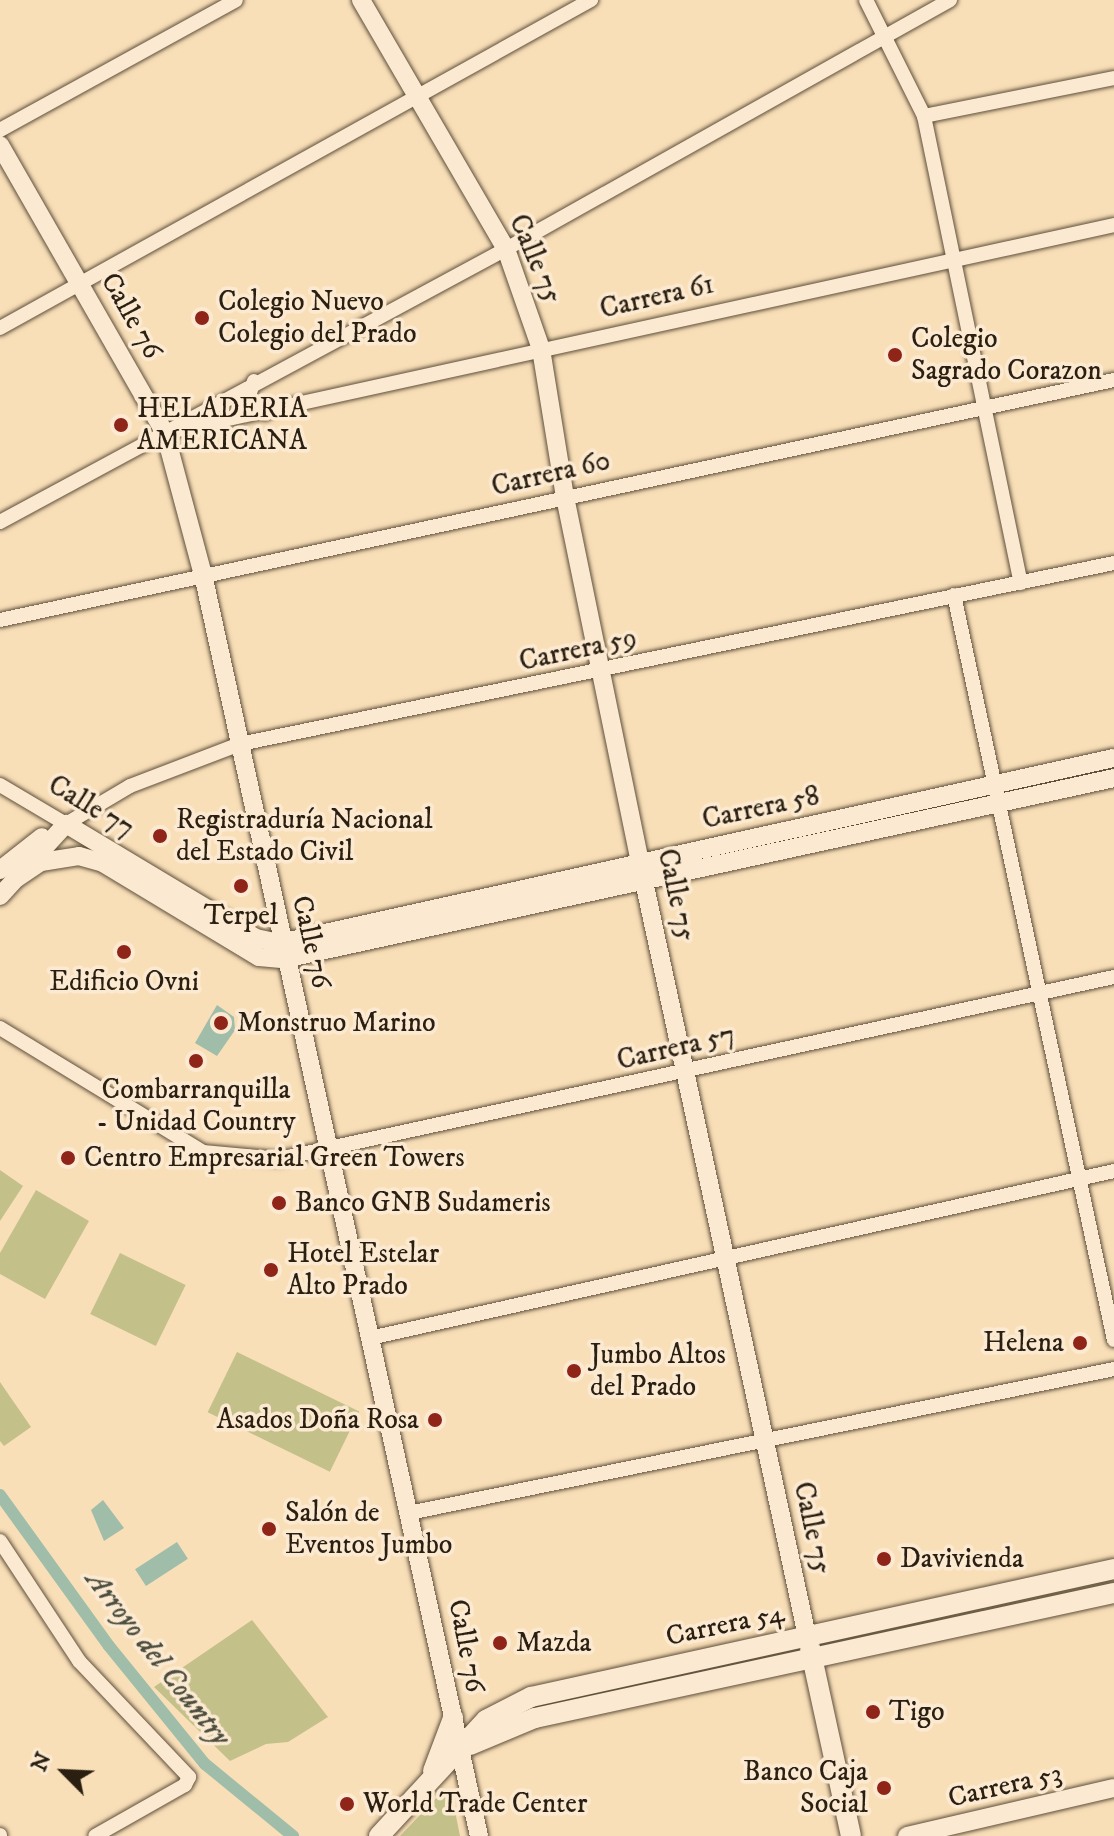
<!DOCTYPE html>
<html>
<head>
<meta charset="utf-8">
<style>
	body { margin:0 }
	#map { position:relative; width:1114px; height:1836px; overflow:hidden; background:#f9dfb8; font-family:"IM FELL DW Pica",serif }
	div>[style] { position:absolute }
	.green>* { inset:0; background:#c4c08a; transform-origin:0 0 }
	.water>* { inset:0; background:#9fbda9; transform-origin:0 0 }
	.canal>* { height:12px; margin:-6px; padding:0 6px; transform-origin:6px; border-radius:6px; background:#9fbda9 }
	.roads { filter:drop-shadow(0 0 2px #5e4f3b) drop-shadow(0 0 2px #5e4f3b) }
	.minor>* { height:14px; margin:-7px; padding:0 7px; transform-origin:7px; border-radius:7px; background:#fbead1 }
	.tertiary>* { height:18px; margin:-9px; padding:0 9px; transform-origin:9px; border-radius:9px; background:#fbead1 }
	.secondary>* { height:20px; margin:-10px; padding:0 10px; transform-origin:10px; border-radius:10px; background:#fbead1 }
	.dots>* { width:22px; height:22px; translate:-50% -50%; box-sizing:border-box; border:4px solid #fbead1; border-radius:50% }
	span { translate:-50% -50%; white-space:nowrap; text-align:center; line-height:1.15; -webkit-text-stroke:7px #fbead1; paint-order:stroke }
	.street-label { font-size:28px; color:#2a1f11 }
	.poi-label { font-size:28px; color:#2a1f11 }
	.left { translate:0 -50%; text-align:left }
	.right { translate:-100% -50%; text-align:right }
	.water-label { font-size:30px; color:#4d4e3f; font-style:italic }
	.north { position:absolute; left:24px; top:1732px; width:80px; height:80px; -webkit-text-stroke:6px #fbead1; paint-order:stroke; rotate:294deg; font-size:22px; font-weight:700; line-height:32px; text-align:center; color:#2a1f11 }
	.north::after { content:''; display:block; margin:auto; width:28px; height:36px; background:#2a1f11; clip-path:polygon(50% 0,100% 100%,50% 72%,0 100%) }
</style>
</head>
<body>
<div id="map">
	<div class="green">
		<div style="clip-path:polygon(0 1170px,23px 1186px,0 1221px)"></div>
		<div style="clip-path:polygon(36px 1190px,89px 1221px,45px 1299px,0 1274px,0 1253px)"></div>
		<div style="left:120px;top:1253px;width:73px;height:68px;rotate:26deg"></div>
		<div style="left:237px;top:1352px;width:136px;height:67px;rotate:26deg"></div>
		<div style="clip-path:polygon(0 1382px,31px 1427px,4px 1446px,0 1441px)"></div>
		<div style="clip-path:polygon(252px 1620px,328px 1717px,288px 1742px,266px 1744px,230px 1761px,154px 1687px)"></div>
		<div style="clip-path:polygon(442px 1792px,452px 1796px,460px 1836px,400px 1836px)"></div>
	</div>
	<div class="water">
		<div style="clip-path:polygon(217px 1005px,234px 1017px,235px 1030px,217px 1056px,195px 1043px)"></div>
		<div style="clip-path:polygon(103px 1500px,124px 1528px,104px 1541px,91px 1510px)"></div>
		<div style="left:177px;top:1542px;width:20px;height:50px;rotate:57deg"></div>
	</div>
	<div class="canal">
		<div style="left:0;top:1495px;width:186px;rotate:54.2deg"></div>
		<div style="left:109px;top:1646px;width:152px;rotate:50.9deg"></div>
		<div style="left:205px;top:1764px;width:114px;rotate:39.3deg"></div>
	</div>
	<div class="roads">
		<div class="minor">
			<div style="left:866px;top:0;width:130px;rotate:63.4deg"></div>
			<div style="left:924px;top:116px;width:477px;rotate:78.3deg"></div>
			<div style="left:924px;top:116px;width:194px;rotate:-11.3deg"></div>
			<div style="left:0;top:130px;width:269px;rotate:-28.8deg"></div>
			<div style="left:0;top:328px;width:676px;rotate:-29.03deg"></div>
			<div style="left:254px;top:381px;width:21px;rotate:109deg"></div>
			<div style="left:247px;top:401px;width:22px;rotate:34deg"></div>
			<div style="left:178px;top:430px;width:958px;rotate:-12.35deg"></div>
			<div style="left:0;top:522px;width:575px;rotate:-28.35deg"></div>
			<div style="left:506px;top:249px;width:509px;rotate:-29.28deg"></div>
			<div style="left:954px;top:595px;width:762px;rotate:77.88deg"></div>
			<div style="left:0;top:620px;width:1140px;rotate:-12.16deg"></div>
			<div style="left:0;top:785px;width:77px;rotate:30.6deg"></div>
			<div style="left:66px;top:824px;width:74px;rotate:-30.7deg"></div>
			<div style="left:130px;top:786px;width:118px;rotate:-20.9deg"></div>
			<div style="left:240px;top:744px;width:893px;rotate:-11.7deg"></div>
			<div style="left:0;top:1028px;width:238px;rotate:31.4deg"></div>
			<div style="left:203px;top:1152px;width:76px;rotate:5.3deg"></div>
			<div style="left:279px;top:1159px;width:855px;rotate:-12.3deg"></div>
			<div style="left:370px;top:1338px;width:763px;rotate:-12.65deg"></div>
			<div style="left:409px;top:1513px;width:720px;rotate:-11.54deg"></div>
			<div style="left:0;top:1541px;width:144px;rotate:56.6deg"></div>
			<div style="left:79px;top:1661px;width:160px;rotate:46.5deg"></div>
			<div style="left:189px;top:1777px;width:9px;rotate:117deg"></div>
			<div style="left:185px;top:1785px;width:103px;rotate:150.5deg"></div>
			<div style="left:0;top:1835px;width:1px;rotate:90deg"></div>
		</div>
		<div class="tertiary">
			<div style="left:361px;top:0;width:288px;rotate:59.8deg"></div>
			<div style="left:506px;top:249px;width:106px;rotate:70.7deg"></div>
			<div style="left:541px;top:349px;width:150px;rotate:80.8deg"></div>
			<div style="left:565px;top:497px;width:374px;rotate:78.4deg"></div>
			<div style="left:640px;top:863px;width:791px;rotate:77.81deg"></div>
			<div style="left:0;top:145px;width:332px;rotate:60.2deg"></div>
			<div style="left:165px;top:433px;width:151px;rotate:75deg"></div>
			<div style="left:204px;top:579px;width:1287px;rotate:77.66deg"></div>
			<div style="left:66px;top:824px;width:222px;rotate:31deg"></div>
			<div style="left:256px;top:938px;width:25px;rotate:12deg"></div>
			<div style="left:280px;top:943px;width:854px;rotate:-12.51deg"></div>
			<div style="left:0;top:870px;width:53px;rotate:-38.2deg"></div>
			<div style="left:17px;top:878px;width:29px;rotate:-34deg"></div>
			<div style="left:41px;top:862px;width:38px;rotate:-9deg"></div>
			<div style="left:79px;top:856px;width:25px;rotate:16deg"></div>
			<div style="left:103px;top:863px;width:182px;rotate:31.1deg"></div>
			<div style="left:259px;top:957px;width:25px;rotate:5deg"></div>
			<div style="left:284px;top:959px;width:850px;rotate:-12.3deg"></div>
			<div style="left:0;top:896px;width:98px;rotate:-47.5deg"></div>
			<div style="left:907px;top:1836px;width:212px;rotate:-13.1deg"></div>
		</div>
		<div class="secondary">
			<div style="left:810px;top:1648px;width:192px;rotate:77.7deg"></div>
			<div style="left:470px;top:1745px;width:70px;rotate:-22.6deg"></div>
			<div style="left:535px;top:1718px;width:592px;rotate:-12.18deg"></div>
			<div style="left:433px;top:1771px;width:57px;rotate:-69.3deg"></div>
			<div style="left:379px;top:1836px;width:158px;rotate:-47.3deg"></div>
			<div style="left:486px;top:1720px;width:51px;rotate:-27.1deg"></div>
			<div style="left:531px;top:1697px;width:597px;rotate:-12.38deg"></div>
		</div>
	</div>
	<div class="dots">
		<div style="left:202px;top:318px;background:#8f2418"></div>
		<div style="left:895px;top:355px;background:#8f2418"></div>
		<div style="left:121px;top:425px;background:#8f2418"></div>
		<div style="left:160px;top:836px;background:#8f2418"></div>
		<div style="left:241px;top:886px;background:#8f2418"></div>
		<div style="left:124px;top:952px;background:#8f2418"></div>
		<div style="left:221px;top:1023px;background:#8f2418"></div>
		<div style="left:196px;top:1061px;background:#8f2418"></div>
		<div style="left:68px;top:1158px;background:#8f2418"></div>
		<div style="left:279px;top:1203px;background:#8f2418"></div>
		<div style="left:271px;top:1270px;background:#8f2418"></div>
		<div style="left:1080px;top:1343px;background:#8f2418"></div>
		<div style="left:574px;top:1371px;background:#8f2418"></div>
		<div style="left:435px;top:1420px;background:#8f2418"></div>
		<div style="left:269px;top:1529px;background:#8f2418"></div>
		<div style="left:884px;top:1559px;background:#8f2418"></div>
		<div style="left:500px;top:1643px;background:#8f2418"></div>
		<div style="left:873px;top:1712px;background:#8f2418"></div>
		<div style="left:884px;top:1788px;background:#8f2418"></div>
		<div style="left:347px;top:1804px;background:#8f2418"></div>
	</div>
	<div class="street-label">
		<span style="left:535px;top:259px;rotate:67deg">Calle 75</span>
		<span style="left:657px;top:297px;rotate:-13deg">Carrera 61</span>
		<span style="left:131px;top:316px;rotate:60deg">Calle 76</span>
		<span style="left:551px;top:474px;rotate:-13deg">Carrera 60</span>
		<span style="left:578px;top:650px;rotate:-12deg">Carrera 59</span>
		<span style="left:91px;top:807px;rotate:31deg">Calle 77</span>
		<span style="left:761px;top:808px;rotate:-12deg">Carrera 58</span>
		<span style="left:676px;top:895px;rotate:78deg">Calle 75</span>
		<span style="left:311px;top:942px;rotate:77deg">Calle 76</span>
		<span style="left:676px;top:1048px;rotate:-13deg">Carrera 57</span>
		<span style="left:812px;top:1528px;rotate:78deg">Calle 75</span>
		<span style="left:725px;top:1625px;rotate:-12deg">Carrera 54</span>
		<span style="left:466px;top:1646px;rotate:79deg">Calle 76</span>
		<span style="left:1005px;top:1786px;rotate:-13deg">Carrera 53</span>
	</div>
	<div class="poi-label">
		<span class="left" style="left:218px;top:318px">Colegio Nuevo<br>Colegio del Prado</span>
		<span class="left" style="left:911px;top:355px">Colegio<br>Sagrado Corazon</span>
		<span class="left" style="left:137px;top:425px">HELADERIA<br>AMERICANA</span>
		<span class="left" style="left:176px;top:836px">Registraduría Nacional<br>del Estado Civil</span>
		<span style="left:241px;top:916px">Terpel</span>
		<span style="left:124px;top:982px">Edificio Ovni</span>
		<span class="left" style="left:237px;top:1023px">Monstruo Marino</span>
		<span style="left:196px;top:1106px">Combarranquilla<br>- Unidad Country</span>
		<span class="left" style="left:84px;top:1158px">Centro Empresarial Green Towers</span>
		<span class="left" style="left:295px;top:1203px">Banco GNB Sudameris</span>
		<span class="left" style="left:287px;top:1270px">Hotel Estelar<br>Alto Prado</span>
		<span class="right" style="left:1064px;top:1343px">Helena</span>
		<span class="left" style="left:590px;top:1371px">Jumbo Altos<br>del Prado</span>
		<span class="right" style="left:419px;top:1420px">Asados Doña Rosa</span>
		<span class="left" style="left:285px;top:1529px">Salón de<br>Eventos Jumbo</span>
		<span class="left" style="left:900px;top:1559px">Davivienda</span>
		<span class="left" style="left:516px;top:1643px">Mazda</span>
		<span class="left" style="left:889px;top:1712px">Tigo</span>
		<span class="right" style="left:868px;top:1788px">Banco Caja<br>Social</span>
		<span class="left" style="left:363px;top:1804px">World Trade Center</span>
	</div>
	<div class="water-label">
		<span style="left:157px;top:1659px;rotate:52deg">Arroyo del Country</span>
	</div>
	<div class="north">N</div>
</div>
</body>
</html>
